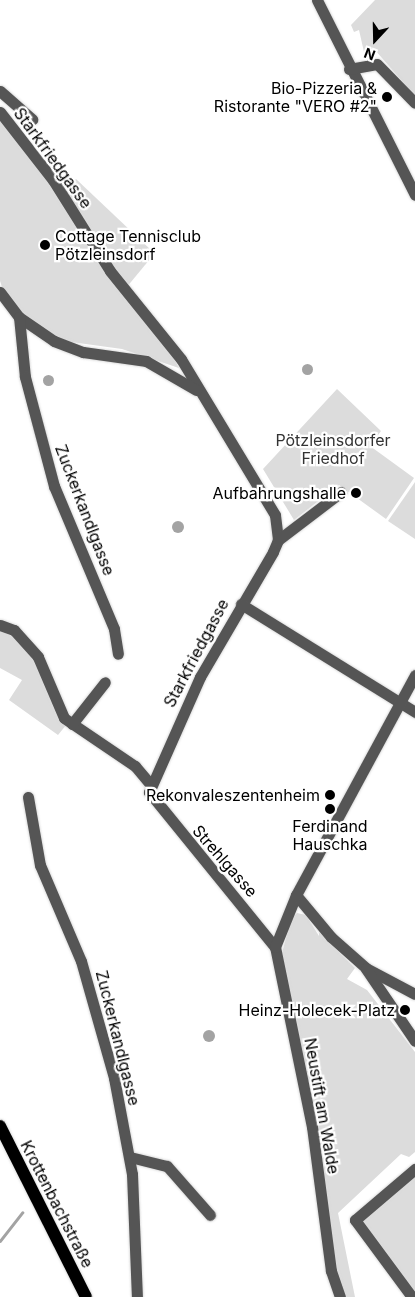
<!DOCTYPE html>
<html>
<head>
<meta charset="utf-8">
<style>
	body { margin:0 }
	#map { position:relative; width:415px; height:1297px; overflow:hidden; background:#fff; font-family:Inter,sans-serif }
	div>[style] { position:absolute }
	.green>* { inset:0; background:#dcdcdc }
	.water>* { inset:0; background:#a3a3a3 }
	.round { border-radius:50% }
	.stream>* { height:2.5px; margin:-1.25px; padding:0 1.25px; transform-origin:1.25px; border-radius:1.25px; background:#a3a3a3 }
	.roads { filter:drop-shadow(0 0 1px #dbdbdb) drop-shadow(0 0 1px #dbdbdb) }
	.minor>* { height:11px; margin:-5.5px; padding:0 5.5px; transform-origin:5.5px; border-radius:5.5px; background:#555 }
	.major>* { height:12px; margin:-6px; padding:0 6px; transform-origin:6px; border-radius:6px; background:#000 }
	.dots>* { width:14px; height:14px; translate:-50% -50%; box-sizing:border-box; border:2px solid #fff; border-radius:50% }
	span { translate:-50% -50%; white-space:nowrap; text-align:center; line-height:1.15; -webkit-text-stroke:4.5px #fff; paint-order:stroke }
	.poi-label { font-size:16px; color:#000 }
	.right { translate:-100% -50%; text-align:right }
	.left { translate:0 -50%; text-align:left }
	.street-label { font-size:16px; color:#000 }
	.park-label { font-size:16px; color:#333 }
	.north { position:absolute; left:350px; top:15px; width:50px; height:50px; -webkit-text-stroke:4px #fff; paint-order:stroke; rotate:201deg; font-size:14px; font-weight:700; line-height:20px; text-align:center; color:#000 }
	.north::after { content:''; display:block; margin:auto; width:18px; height:22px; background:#000; clip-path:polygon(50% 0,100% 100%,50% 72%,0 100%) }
</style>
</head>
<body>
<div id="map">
	<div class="green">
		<div style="clip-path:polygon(375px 0,415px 0,415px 96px,375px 50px,364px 52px,359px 30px,354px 32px,351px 25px)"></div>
		<div style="clip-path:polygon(0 121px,44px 172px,164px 340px,179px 368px,122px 349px,64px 341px,20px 313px,5px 296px,0 281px)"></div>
		<div style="clip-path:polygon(76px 179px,151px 250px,150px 259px,126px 288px,65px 189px)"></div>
		<div style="clip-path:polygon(337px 389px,381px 431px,370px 446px,414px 478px,386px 519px,339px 485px,294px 520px,263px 469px)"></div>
		<div style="clip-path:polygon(415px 482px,415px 539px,388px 521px)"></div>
		<div style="clip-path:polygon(0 628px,12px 632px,40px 663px,67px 724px,58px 735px,9px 700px,22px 680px,0 668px)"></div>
		<div style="clip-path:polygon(297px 913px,306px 915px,319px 936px,319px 932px,355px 968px,347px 979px,367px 990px,415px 1052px,415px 1152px,409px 1157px,401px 1154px,338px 1213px,355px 1297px,345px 1297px,333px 1264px,323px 1163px,282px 953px,291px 919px)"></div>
		<div style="clip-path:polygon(415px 1165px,415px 1297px,351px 1219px)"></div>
	</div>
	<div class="water">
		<div class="round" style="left:301.5px;top:363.5px;width:11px;height:11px"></div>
		<div class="round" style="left:42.5px;top:374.5px;width:11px;height:11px"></div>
		<div class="round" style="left:172px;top:521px;width:12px;height:12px"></div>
		<div class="round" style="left:203px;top:1030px;width:12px;height:12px"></div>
	</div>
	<div class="stream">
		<div style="left:0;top:1241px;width:36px;rotate:-52deg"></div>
	</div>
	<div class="roads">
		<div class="minor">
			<div style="left:317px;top:0;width:218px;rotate:63.3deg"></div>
			<div style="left:349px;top:69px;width:28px;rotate:-10deg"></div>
			<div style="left:377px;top:64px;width:54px;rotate:45.7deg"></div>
			<div style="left:0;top:91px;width:43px;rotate:41.2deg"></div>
			<div style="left:0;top:112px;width:86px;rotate:52.1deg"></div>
			<div style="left:53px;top:180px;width:107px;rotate:57.9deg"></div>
			<div style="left:110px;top:271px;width:113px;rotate:51.1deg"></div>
			<div style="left:181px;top:359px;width:182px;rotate:58.9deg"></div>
			<div style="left:275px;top:515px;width:25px;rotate:83deg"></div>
			<div style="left:278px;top:540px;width:13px;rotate:113deg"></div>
			<div style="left:273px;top:552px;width:145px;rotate:120.3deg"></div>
			<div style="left:200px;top:677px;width:126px;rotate:113.9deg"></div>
			<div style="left:149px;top:792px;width:200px;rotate:50.9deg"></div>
			<div style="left:0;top:292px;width:31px;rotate:53deg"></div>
			<div style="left:19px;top:317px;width:42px;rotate:34.4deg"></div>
			<div style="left:54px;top:341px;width:31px;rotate:21deg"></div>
			<div style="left:83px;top:352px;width:64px;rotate:8.1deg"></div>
			<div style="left:146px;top:361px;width:58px;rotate:30.1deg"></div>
			<div style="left:19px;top:317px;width:60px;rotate:84.3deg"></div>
			<div style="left:25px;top:377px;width:113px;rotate:75.1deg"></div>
			<div style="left:54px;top:486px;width:155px;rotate:67.2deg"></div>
			<div style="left:114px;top:629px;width:25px;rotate:81deg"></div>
			<div style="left:278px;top:540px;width:79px;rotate:-37.3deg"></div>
			<div style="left:241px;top:604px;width:205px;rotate:31.8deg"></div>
			<div style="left:0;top:625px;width:15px;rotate:20deg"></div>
			<div style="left:14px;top:630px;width:36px;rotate:48deg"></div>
			<div style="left:38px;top:657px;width:66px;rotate:66.9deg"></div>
			<div style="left:64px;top:718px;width:86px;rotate:34.1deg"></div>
			<div style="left:135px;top:766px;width:25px;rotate:50deg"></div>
			<div style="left:72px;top:724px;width:53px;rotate:-51.8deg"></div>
			<div style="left:28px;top:797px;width:69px;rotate:80deg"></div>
			<div style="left:40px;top:865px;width:104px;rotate:66.9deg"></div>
			<div style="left:81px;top:961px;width:122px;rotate:74.2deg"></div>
			<div style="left:114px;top:1078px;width:98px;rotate:79.4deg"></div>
			<div style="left:132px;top:1174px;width:123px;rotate:87.7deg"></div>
			<div style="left:296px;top:895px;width:55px;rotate:50.2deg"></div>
			<div style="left:331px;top:937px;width:47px;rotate:41.5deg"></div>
			<div style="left:366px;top:968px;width:55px;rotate:28deg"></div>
			<div style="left:366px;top:969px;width:87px;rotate:55.8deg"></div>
			<div style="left:130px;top:1157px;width:38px;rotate:14deg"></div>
			<div style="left:167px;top:1166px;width:65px;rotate:48.7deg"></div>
			<div style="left:340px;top:1297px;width:28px;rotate:-109deg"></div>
			<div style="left:331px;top:1271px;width:145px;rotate:-97.5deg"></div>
			<div style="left:312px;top:1127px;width:184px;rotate:-101.6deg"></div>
			<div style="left:275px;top:947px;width:56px;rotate:-68deg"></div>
			<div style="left:296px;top:895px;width:250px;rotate:-61.6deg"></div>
			<div style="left:412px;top:1297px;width:96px;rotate:-126.5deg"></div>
			<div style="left:355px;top:1220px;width:79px;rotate:-40.4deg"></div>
		</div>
		<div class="major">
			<div style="left:0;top:1126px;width:191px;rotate:63.3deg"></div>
		</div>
	</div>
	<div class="dots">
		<div style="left:387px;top:97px;background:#000"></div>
		<div style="left:45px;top:245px;background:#000"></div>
		<div style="left:356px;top:493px;background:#000"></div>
		<div style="left:330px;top:795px;background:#000"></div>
		<div style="left:330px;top:809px;background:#000"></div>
		<div style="left:405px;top:1010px;background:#000"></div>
	</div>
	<div class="poi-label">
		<span class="right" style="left:377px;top:97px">Bio-Pizzeria &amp;<br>Ristorante "VERO #2"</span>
		<span class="left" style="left:55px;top:245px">Cottage Tennisclub<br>Pötzleinsdorf</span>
		<span class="right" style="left:346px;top:493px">Aufbahrungshalle</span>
		<span class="right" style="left:320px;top:795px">Rekonvaleszentenheim</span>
		<span style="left:330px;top:835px">Ferdinand<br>Hauschka</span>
		<span class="right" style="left:395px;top:1010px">Heinz-Holecek-Platz</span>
	</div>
	<div class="street-label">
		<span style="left:53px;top:158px;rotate:54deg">Starkfriedgasse</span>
		<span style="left:85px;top:510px;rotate:69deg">Zuckerkandlgasse</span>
		<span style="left:196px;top:653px;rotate:-62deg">Starkfriedgasse</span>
		<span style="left:225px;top:861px;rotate:49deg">Strehlgasse</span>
		<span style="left:118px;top:1038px;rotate:76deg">Zuckerkandlgasse</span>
		<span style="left:322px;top:1106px;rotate:80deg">Neustift am Walde</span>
		<span style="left:57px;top:1204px;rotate:63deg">Krottenbachstraße</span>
	</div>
	<div class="park-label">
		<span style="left:333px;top:449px">Pötzleinsdorfer<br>Friedhof</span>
	</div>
	<div class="north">N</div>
</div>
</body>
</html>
